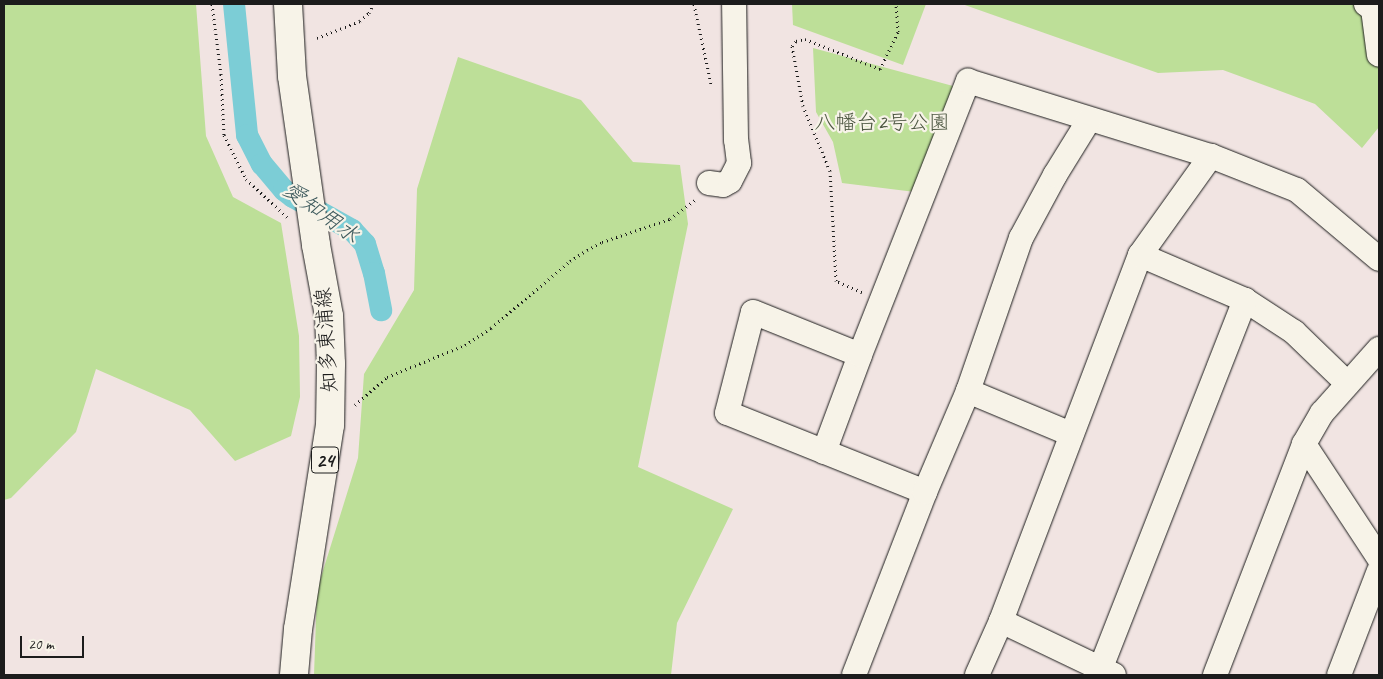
<!DOCTYPE html>
<html>
<head>
<meta charset="utf-8">
<style>
	body { margin:0 }
	#map { position:relative; width:1383px; height:679px; overflow:hidden; background:#f1e4e2; font-family:Caveat,"Klee One",sans-serif }
	div>[style] { position:absolute }
	.green>* { inset:0; background:#bddf98 }
	.canal>* { height:22px; margin:-11px; padding:0 11px; transform-origin:11px; border-radius:11px; background:#7ccdd6 }
	.path>* { height:3px; margin-top:-1.5px; transform-origin:0; background:repeating-linear-gradient(90deg,#1c1c1c 0 1px,transparent 0 5px) }
	.roads { filter:drop-shadow(0 0 1px #1c1c1c) drop-shadow(0 0 1px #1c1c1c) }
	.street>* { height:24px; margin:-12px; padding:0 12px; transform-origin:12px; border-radius:12px; background:#f7f3e8 }
	.primary>* { height:28px; margin:-14px; padding:0 14px; transform-origin:14px; border-radius:14px; background:#f7f3e8 }
	span { translate:-50% -50%; white-space:nowrap; text-align:center; line-height:1.15; -webkit-text-stroke:4.5px #f7f3e8; paint-order:stroke }
	.shield-label span { padding:1px 4px; background:#f7f3e8; border:1px solid; border-radius:4px; -webkit-text-stroke-width:0 }
	.shield-label { font-size:20px; color:#1c1c1c; font-weight:700 }
	.park-label { font-size:21px; color:#4c5641 }
	.street-label { font-size:21px; color:#1c1c1c }
	.water-label { font-size:22px; color:#3e5a5d; font-style:italic }
	.frame { position:absolute; inset:0; border:5px solid #1c1c1c; pointer-events:none }
	.scale { position:absolute; left:20px; top:636px; width:64px; height:22px; box-sizing:border-box; border:2px solid #1c1c1c; border-top:0; padding-left:6px; font-size:15px; line-height:18px; white-space:nowrap; color:#1c1c1c; -webkit-text-stroke:4px #f7f3e8; paint-order:stroke }
</style>
</head>
<body>
<div id="map">
	<div class="green">
		<div style="clip-path:polygon(4px 4px,196px 4px,206px 136px,233px 197px,281px 223px,299px 336px,300px 397px,291px 436px,235px 461px,190px 410px,96px 369px,76px 432px,11px 498px,4px 500px)"></div>
		<div style="clip-path:polygon(792px 4px,926px 4px,903px 65px,793px 25px)"></div>
		<div style="clip-path:polygon(962px 4px,1379px 4px,1379px 127px,1362px 148px,1315px 104px,1223px 70px,1158px 73px)"></div>
		<div style="clip-path:polygon(813px 48px,953px 86px,915px 192px,842px 183px,833px 142px,816px 112px)"></div>
		<div style="clip-path:polygon(458px 57px,581px 100px,633px 162px,680px 165px,688px 224px,638px 467px,733px 509px,677px 623px,671px 675px,314px 675px,317px 590px,358px 458px,364px 374px,414px 290px,417px 189px)"></div>
	</div>
	<div class="canal">
		<div style="left:234px;top:4px;width:132px;rotate:84.3deg"></div>
		<div style="left:247px;top:135px;width:33px;rotate:63deg"></div>
		<div style="left:262px;top:164px;width:34px;rotate:50deg"></div>
		<div style="left:284px;top:190px;width:11px;rotate:38deg"></div>
		<div style="left:293px;top:197px;width:68px;rotate:29.2deg"></div>
		<div style="left:352px;top:230px;width:19px;rotate:47deg"></div>
		<div style="left:365px;top:244px;width:30px;rotate:73deg"></div>
		<div style="left:374px;top:273px;width:38px;rotate:79deg"></div>
	</div>
	<div class="path">
		<div style="left:212px;top:4px;width:71px;rotate:82.7deg"></div>
		<div style="left:221px;top:74px;width:61px;rotate:87.2deg"></div>
		<div style="left:224px;top:135px;width:49px;rotate:63.4deg"></div>
		<div style="left:246px;top:179px;width:56px;rotate:42.8deg"></div>
		<div style="left:694px;top:4px;width:82px;rotate:78deg"></div>
		<div style="left:317px;top:38px;width:46px;rotate:-21.6deg"></div>
		<div style="left:360px;top:21px;width:12px;rotate:-42deg"></div>
		<div style="left:369px;top:13px;width:10px;rotate:-66deg"></div>
		<div style="left:862px;top:292px;width:28px;rotate:-157deg"></div>
		<div style="left:836px;top:281px;width:110px;rotate:-93.1deg"></div>
		<div style="left:830px;top:171px;width:70px;rotate:-112.6deg"></div>
		<div style="left:803px;top:106px;width:61px;rotate:-100.4deg"></div>
		<div style="left:792px;top:46px;width:6px;rotate:-51deg"></div>
		<div style="left:796px;top:41px;width:9px;rotate:-13deg"></div>
		<div style="left:805px;top:39px;width:81px;rotate:21.8deg"></div>
		<div style="left:880px;top:69px;width:41px;rotate:-64.1deg"></div>
		<div style="left:898px;top:32px;width:28px;rotate:-94deg"></div>
		<div style="left:355px;top:405px;width:43px;rotate:-41.2deg"></div>
		<div style="left:387px;top:377px;width:84px;rotate:-22.3deg"></div>
		<div style="left:465px;top:345px;width:31px;rotate:-33deg"></div>
		<div style="left:491px;top:328px;width:104px;rotate:-40.3deg"></div>
		<div style="left:570px;top:261px;width:20px;rotate:-33deg"></div>
		<div style="left:587px;top:250px;width:17px;rotate:-28deg"></div>
		<div style="left:602px;top:242px;width:72px;rotate:-18.7deg"></div>
		<div style="left:670px;top:219px;width:34px;rotate:-37deg"></div>
	</div>
	<div class="roads">
		<div class="street">
			<div style="left:1366px;top:4px;width:9px;rotate:36deg"></div>
			<div style="left:1373px;top:9px;width:46px;rotate:82.6deg"></div>
			<div style="left:709px;top:183px;width:14px;rotate:8deg"></div>
			<div style="left:723px;top:185px;width:8px;rotate:-30deg"></div>
			<div style="left:730px;top:181px;width:20px;rotate:-63deg"></div>
			<div style="left:739px;top:163px;width:23px;rotate:-97deg"></div>
			<div style="left:736px;top:140px;width:136px;rotate:-90.8deg"></div>
			<div style="left:1245px;top:300px;width:59px;rotate:33.1deg"></div>
			<div style="left:1294px;top:332px;width:74px;rotate:43.9deg"></div>
			<div style="left:968px;top:391px;width:112px;rotate:22.7deg"></div>
			<div style="left:1304px;top:444px;width:136px;rotate:56.7deg"></div>
			<div style="left:824px;top:452px;width:103px;rotate:-69.6deg"></div>
			<div style="left:925px;top:492px;width:213px;rotate:-158.2deg"></div>
			<div style="left:727px;top:413px;width:104px;rotate:-75.6deg"></div>
			<div style="left:753px;top:312px;width:115px;rotate:21.9deg"></div>
			<div style="left:860px;top:355px;width:295px;rotate:-68.5deg"></div>
			<div style="left:968px;top:81px;width:254px;rotate:17.2deg"></div>
			<div style="left:1211px;top:156px;width:92px;rotate:21.6deg"></div>
			<div style="left:1297px;top:190px;width:107px;rotate:40.1deg"></div>
			<div style="left:1001px;top:621px;width:125px;rotate:25.5deg"></div>
			<div style="left:854px;top:675px;width:196px;rotate:-68.8deg"></div>
			<div style="left:925px;top:492px;width:110px;rotate:-66.9deg"></div>
			<div style="left:968px;top:391px;width:162px;rotate:-70.9deg"></div>
			<div style="left:1021px;top:238px;width:72px;rotate:-61.6deg"></div>
			<div style="left:1055px;top:175px;width:65px;rotate:-58.3deg"></div>
			<div style="left:977px;top:675px;width:59px;rotate:-66deg"></div>
			<div style="left:1001px;top:621px;width:392px;rotate:-69.2deg"></div>
			<div style="left:1140px;top:255px;width:122px;rotate:-54.4deg"></div>
			<div style="left:1098px;top:675px;width:403px;rotate:-68.6deg"></div>
			<div style="left:1245px;top:300px;width:114px;rotate:-156.8deg"></div>
			<div style="left:1215px;top:675px;width:248px;rotate:-68.9deg"></div>
			<div style="left:1304px;top:444px;width:36px;rotate:-60deg"></div>
			<div style="left:1322px;top:413px;width:86px;rotate:-48.3deg"></div>
			<div style="left:1339px;top:675px;width:111px;rotate:-69deg"></div>
		</div>
		<div class="primary">
			<div style="left:288px;top:4px;width:72px;rotate:86.8deg"></div>
			<div style="left:292px;top:76px;width:171px;rotate:81.9deg"></div>
			<div style="left:316px;top:245px;width:72px;rotate:79.6deg"></div>
			<div style="left:329px;top:316px;width:48px;rotate:87.6deg"></div>
			<div style="left:331px;top:364px;width:61px;rotate:90.9deg"></div>
			<div style="left:330px;top:425px;width:206px;rotate:98.9deg"></div>
			<div style="left:298px;top:629px;width:46px;rotate:95deg"></div>
		</div>
	</div>
	<div class="shield-label">
		<span style="left:325px;top:460px">24</span>
	</div>
	<div class="park-label">
		<span style="left:882px;top:122px">八幡台2号公園</span>
	</div>
	<div class="street-label">
		<span style="left:326px;top:340px;rotate:-94deg">知多東浦線</span>
	</div>
	<div class="water-label">
		<span style="left:321px;top:213px;rotate:36deg">愛知用水</span>
	</div>
	<div class="frame"></div>
	<div class="scale">20 m</div>
</div>
</body>
</html>
